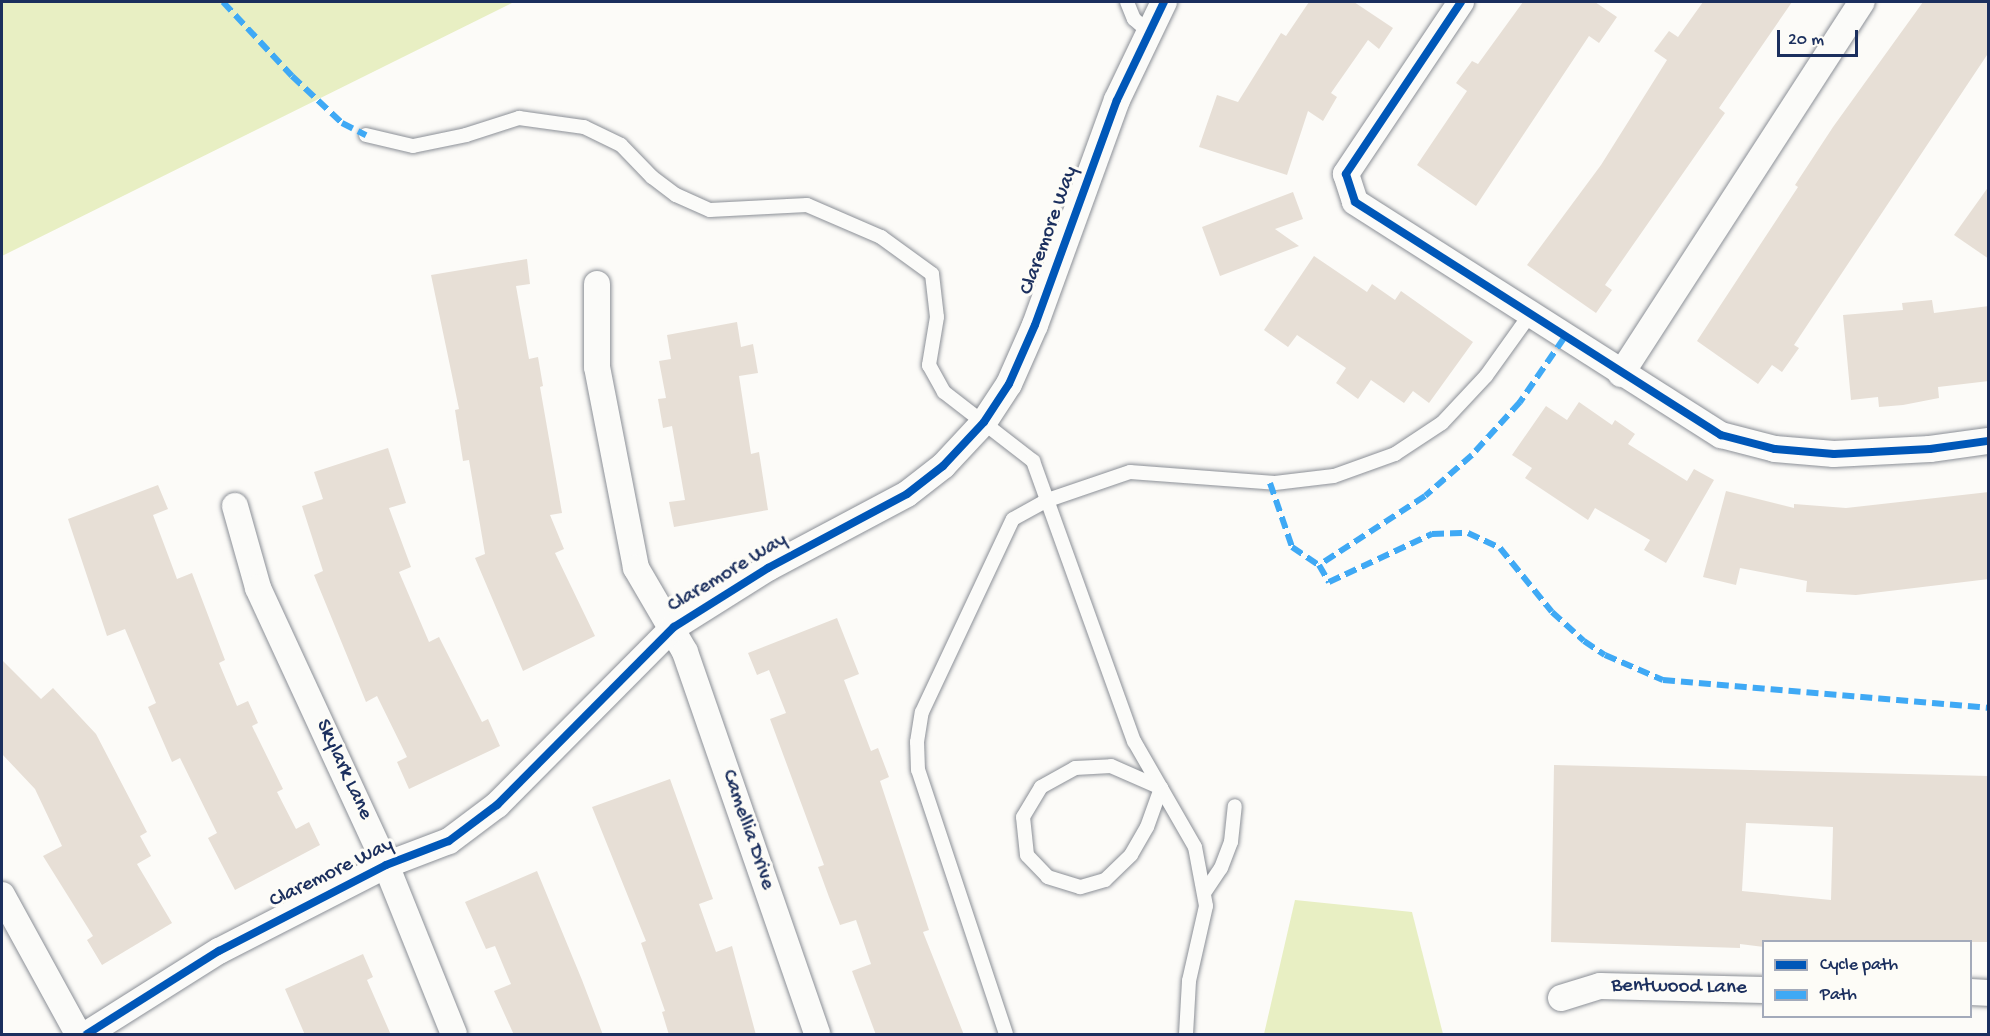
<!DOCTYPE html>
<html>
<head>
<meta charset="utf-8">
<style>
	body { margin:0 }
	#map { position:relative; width:1990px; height:1036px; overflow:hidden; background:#fcfbf8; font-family:"Gochi Hand",sans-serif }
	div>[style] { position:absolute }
	.green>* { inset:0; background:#e8efc3 }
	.building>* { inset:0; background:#e7dfd6 }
	.roads { filter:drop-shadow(0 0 2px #8c9097) drop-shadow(0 0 2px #8c9097) }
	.service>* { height:14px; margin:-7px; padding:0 7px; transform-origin:7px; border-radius:7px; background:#fbfbf9 }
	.minor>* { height:26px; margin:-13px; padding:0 13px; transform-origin:13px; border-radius:13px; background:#fbfbf9 }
	.quiet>* { height:6px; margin-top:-3px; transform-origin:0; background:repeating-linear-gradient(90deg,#3fa9f5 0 12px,transparent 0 18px) }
	.cycleway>* { height:8px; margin:-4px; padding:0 4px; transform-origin:4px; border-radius:4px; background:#0057b8 }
	span { translate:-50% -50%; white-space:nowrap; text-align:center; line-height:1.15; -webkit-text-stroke:6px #fdfcf7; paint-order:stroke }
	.street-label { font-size:21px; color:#1b2f5e }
	.frame { position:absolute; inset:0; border:3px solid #1b2f5e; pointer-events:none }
	.legend { position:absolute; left:1762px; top:940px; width:210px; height:78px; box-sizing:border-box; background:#fdfcf7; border:2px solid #a3aaba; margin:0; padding:8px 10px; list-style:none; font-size:18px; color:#1b2f5e }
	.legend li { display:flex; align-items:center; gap:12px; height:30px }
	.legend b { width:30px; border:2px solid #a3aaba }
	.scale { position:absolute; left:1777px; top:30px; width:81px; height:27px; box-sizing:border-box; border:3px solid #1b2f5e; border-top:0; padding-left:8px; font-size:18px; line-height:21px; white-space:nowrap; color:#1b2f5e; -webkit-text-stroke:4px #fdfcf7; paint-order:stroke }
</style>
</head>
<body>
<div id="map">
	<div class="green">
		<div style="clip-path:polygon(2px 2px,514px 2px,2px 256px)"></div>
		<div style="clip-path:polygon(1295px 900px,1412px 912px,1443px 1034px,1264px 1034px)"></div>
	</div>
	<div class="building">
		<div style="clip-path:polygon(1309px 2px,1354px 2px,1393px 28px,1379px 49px,1368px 40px,1331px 93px,1337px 97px,1323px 121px,1308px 111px,1287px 175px,1199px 147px,1217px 95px,1238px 102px,1281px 33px,1286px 36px)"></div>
		<div style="clip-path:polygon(1523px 2px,1595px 2px,1617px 17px,1599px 43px,1589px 36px,1476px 206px,1417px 165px,1467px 91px,1456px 83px,1472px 61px,1478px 64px)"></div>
		<div style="clip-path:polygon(1703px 2px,1792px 2px,1719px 108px,1725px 113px,1605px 285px,1612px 290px,1596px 313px,1527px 265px,1601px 165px,1667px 60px,1654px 51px,1669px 31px,1678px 37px)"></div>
		<div style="clip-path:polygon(1923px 2px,1989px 2px,1989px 52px,1794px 345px,1799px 348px,1782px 372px,1772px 365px,1758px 384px,1697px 341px,1798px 187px,1795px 185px,1833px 127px)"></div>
		<div style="clip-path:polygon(1989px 186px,1989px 259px,1954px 235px)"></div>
		<div style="clip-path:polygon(1293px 192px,1303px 219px,1275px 229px,1299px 246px,1220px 276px,1202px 227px)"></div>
		<div style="clip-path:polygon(1314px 256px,1367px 292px,1372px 284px,1395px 300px,1401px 291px,1473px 342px,1429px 403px,1413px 391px,1404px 403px,1371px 380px,1358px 399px,1336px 383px,1346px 368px,1297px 335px,1288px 347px,1264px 330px)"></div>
		<div style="clip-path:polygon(527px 259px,530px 284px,516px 286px,529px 359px,538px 357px,543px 386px,540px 387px,562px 513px,550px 515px,564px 549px,555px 553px,595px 636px,523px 671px,475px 558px,485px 554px,469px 460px,463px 461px,455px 410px,459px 409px,431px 275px)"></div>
		<div style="clip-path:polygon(1932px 300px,1934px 313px,1989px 306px,1989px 381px,1938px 387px,1939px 398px,1903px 405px,1879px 407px,1878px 397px,1851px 400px,1843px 315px,1903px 310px,1902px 303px)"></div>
		<div style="clip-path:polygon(737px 322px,741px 347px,753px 344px,758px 373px,739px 376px,751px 454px,759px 452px,768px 510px,674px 527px,669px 502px,685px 500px,672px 426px,663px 428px,658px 399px,666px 398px,659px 361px,671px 359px,667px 335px)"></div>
		<div style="clip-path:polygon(1579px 402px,1612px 425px,1615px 420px,1635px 434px,1628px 444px,1687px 481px,1694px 469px,1714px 480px,1666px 563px,1644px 550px,1650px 540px,1595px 508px,1588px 520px,1525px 478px,1532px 468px,1512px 455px,1546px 406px,1567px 420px)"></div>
		<div style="clip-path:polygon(388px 448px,406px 503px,389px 508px,411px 567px,399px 572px,429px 642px,439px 637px,482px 722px,488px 719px,500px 746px,409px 789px,397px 762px,407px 757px,377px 696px,366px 702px,314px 575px,323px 571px,302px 506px,323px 499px,314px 472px)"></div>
		<div style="clip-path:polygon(158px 485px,168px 509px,153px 515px,177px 579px,192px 573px,225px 660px,219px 663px,237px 706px,248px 701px,258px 723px,252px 726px,283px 789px,277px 792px,296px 829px,309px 822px,320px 845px,235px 890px,208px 838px,217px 833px,180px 758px,172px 762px,148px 707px,156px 703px,125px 629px,107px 636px,68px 519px)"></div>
		<div style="clip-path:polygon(1726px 491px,1794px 508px,1794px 504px,1846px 508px,1989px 492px,1989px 579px,1856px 595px,1806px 592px,1807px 581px,1740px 568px,1736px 585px,1703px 577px)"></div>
		<div style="clip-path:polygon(837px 618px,859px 674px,844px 680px,871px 751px,878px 748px,889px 777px,880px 781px,929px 930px,923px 932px,964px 1035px,876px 1035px,852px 971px,871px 964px,856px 920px,840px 925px,829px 897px,818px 867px,824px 865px,770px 719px,786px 713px,769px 670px,757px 675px,748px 653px)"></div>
		<div style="clip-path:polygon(2px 660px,41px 699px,53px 688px,96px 734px,147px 832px,140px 836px,151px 856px,137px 864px,172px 923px,102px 965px,87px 940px,93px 936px,43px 856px,62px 846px,35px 789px,2px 754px)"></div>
		<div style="clip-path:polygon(evenodd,1554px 765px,1989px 776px,1989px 942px,1764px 942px,1764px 947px,1740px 944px,1740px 948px,1551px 942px,1554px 765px,1746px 823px,1833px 827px,1831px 900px,1742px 891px,1746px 823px)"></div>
		<div style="clip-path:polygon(670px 779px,713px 899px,699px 904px,716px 952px,732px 946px,756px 1035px,669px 1035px,662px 1012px,665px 1011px,641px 943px,646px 941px,592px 807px)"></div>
		<div style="clip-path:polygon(537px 871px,582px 980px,603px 1035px,514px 1035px,494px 991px,511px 984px,495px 946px,486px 949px,465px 902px)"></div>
		<div style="clip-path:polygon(363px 954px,373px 977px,367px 980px,391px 1035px,305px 1035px,285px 989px)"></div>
	</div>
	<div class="roads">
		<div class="service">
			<div style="left:1127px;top:2px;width:18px;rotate:68deg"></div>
			<div style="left:1134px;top:19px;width:18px;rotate:41deg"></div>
			<div style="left:366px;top:135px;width:48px;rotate:13.2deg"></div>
			<div style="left:413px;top:146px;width:54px;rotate:-11.7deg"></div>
			<div style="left:466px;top:135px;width:56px;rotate:-17.8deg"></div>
			<div style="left:519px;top:118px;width:66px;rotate:7.9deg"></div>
			<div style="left:584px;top:127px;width:41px;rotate:25.9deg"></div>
			<div style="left:621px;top:145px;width:45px;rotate:45.9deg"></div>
			<div style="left:652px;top:177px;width:30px;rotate:37deg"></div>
			<div style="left:676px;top:195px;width:37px;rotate:24deg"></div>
			<div style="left:710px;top:210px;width:97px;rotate:-3deg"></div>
			<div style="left:807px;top:205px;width:81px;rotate:23.4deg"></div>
			<div style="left:881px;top:237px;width:63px;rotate:36deg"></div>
			<div style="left:932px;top:274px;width:43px;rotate:83.4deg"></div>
			<div style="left:937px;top:317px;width:49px;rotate:99.5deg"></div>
			<div style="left:929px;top:365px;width:31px;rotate:61deg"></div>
			<div style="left:944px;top:392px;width:113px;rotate:37.8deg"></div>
			<div style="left:1033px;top:461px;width:298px;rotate:70.2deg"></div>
			<div style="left:1134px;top:741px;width:122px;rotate:60.1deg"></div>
			<div style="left:1195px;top:847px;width:60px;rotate:79.4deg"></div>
			<div style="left:1206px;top:906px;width:77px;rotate:102.8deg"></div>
			<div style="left:1189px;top:981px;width:53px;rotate:93.2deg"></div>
			<div style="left:1111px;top:766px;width:55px;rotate:23.7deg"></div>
			<div style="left:1161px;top:788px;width:41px;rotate:109.7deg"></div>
			<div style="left:1147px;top:827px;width:32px;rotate:120deg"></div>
			<div style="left:1131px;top:855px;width:36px;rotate:136deg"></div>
			<div style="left:1105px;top:880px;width:26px;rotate:164deg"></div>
			<div style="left:1080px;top:887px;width:34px;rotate:-163deg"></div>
			<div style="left:1048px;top:877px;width:30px;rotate:-134deg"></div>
			<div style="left:1027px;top:855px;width:38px;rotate:-96deg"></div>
			<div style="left:1023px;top:817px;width:35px;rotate:-59deg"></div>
			<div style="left:1041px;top:787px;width:39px;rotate:-29deg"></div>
			<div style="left:1075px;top:768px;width:36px;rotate:-3deg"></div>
			<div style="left:1204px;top:893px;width:30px;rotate:-56deg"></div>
			<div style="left:1221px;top:868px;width:28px;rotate:-69deg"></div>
			<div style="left:1231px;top:842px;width:36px;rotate:-84deg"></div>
			<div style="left:1006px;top:1034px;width:278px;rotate:-108.4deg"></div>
			<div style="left:918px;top:770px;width:28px;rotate:-92deg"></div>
			<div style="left:917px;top:742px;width:30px;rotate:-81deg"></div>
			<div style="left:922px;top:712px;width:213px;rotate:-64.8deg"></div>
			<div style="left:1013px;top:519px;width:37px;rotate:-29deg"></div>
			<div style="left:1045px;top:501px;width:90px;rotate:-18.8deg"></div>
			<div style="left:1130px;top:472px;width:145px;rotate:4.3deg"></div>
			<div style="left:1275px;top:483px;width:59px;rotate:-6.8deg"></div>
			<div style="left:1334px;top:476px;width:65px;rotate:-19.8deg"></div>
			<div style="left:1395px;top:454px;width:56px;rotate:-33.4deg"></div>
			<div style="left:1442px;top:423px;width:64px;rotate:-46.9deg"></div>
			<div style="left:1486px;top:376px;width:74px;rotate:-54.4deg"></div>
		</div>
		<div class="minor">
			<div style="left:1461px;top:2px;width:207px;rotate:123.8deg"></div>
			<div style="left:1346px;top:174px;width:29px;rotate:72deg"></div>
			<div style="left:1355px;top:202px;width:434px;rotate:32.5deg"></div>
			<div style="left:1721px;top:435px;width:56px;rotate:14.5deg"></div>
			<div style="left:1775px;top:449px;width:59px;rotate:4.8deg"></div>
			<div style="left:1834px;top:454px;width:96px;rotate:-3deg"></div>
			<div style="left:1930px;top:449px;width:59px;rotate:-7.9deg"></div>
			<div style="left:597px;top:284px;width:83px;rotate:90deg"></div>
			<div style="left:597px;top:367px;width:205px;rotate:79deg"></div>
			<div style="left:636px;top:568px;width:97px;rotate:59.7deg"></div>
			<div style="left:685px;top:652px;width:404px;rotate:70.9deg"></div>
			<div style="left:1621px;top:374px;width:443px;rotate:-57.1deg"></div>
			<div style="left:235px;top:506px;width:85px;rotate:74.3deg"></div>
			<div style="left:258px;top:588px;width:305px;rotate:65.2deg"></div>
			<div style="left:386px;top:865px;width:182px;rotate:68.1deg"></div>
			<div style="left:2px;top:895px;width:158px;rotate:61.3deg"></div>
			<div style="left:1970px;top:992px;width:18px;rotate:3deg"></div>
			<div style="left:1561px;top:998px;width:41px;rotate:-17.1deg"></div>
			<div style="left:1600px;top:986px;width:164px;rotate:1.4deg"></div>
			<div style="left:87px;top:1034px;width:156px;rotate:-32.2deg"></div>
			<div style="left:219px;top:951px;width:188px;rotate:-27.2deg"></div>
			<div style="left:386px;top:865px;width:67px;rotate:-20.9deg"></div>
			<div style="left:449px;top:841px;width:60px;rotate:-36.9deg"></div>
			<div style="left:497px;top:805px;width:251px;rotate:-45.2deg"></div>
			<div style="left:674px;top:627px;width:111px;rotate:-32.1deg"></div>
			<div style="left:768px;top:568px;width:157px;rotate:-28deg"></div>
			<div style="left:907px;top:494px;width:46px;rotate:-37.9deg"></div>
			<div style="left:943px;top:466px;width:60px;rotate:-47deg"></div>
			<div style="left:984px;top:422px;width:45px;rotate:-56.7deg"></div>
			<div style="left:1009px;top:384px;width:64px;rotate:-66.2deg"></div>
			<div style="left:1035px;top:325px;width:239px;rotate:-70deg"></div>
			<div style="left:1117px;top:100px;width:109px;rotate:-64.4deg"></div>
		</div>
	</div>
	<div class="quiet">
		<div style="left:223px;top:2px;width:101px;rotate:47deg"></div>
		<div style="left:292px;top:76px;width:69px;rotate:43.2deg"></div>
		<div style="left:342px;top:123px;width:27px;rotate:27deg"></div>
		<div style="left:1564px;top:338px;width:78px;rotate:124.5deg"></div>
		<div style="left:1520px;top:402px;width:72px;rotate:132.2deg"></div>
		<div style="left:1472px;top:455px;width:62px;rotate:138.9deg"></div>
		<div style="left:1425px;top:496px;width:126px;rotate:146.9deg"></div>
		<div style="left:1319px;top:565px;width:20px;rotate:60deg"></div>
		<div style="left:1329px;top:582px;width:114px;rotate:-25deg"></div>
		<div style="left:1432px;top:534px;width:36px;rotate:-2deg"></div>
		<div style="left:1468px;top:533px;width:35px;rotate:25deg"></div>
		<div style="left:1500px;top:548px;width:82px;rotate:50.9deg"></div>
		<div style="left:1552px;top:612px;width:43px;rotate:42.2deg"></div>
		<div style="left:1584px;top:641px;width:25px;rotate:34deg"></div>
		<div style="left:1605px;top:655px;width:63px;rotate:23.3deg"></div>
		<div style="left:1663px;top:680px;width:326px;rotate:4.9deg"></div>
		<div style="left:1270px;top:483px;width:68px;rotate:71deg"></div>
		<div style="left:1292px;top:547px;width:32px;rotate:34deg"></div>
	</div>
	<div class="cycleway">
		<div style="left:1461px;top:2px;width:207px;rotate:123.8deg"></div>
		<div style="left:1346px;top:174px;width:29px;rotate:72deg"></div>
		<div style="left:1355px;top:202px;width:434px;rotate:32.5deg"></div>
		<div style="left:1721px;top:435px;width:56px;rotate:14.5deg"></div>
		<div style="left:1775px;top:449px;width:59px;rotate:4.8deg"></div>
		<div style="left:1834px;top:454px;width:96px;rotate:-3deg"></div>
		<div style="left:1930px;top:449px;width:59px;rotate:-7.9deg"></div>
		<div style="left:87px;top:1034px;width:156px;rotate:-32.2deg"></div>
		<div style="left:219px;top:951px;width:188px;rotate:-27.2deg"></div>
		<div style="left:386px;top:865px;width:67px;rotate:-20.9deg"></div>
		<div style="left:449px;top:841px;width:60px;rotate:-36.9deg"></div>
		<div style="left:497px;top:805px;width:251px;rotate:-45.2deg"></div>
		<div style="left:674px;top:627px;width:111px;rotate:-32.1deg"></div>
		<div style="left:768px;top:568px;width:157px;rotate:-28deg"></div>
		<div style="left:907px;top:494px;width:46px;rotate:-37.9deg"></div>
		<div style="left:943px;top:466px;width:60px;rotate:-47deg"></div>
		<div style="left:984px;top:422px;width:45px;rotate:-56.7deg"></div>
		<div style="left:1009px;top:384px;width:64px;rotate:-66.2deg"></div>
		<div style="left:1035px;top:325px;width:239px;rotate:-70deg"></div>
		<div style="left:1117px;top:100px;width:109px;rotate:-64.4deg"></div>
	</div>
	<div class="street-label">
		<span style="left:1050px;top:231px;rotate:-70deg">Claremore Way</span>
		<span style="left:728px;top:574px;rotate:-31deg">Claremore Way</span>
		<span style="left:343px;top:770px;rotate:65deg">Skylark Lane</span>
		<span style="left:747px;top:830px;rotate:71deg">Camellia Drive</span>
		<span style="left:332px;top:874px;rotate:-26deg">Claremore Way</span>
		<span style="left:1679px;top:988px;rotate:1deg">Bentwood Lane</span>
	</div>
	<div class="frame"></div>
	<ul class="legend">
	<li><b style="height:8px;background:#0057b8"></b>Cycle path</li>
	<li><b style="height:8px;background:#3fa9f5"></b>Path</li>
	</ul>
	<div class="scale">20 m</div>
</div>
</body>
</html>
